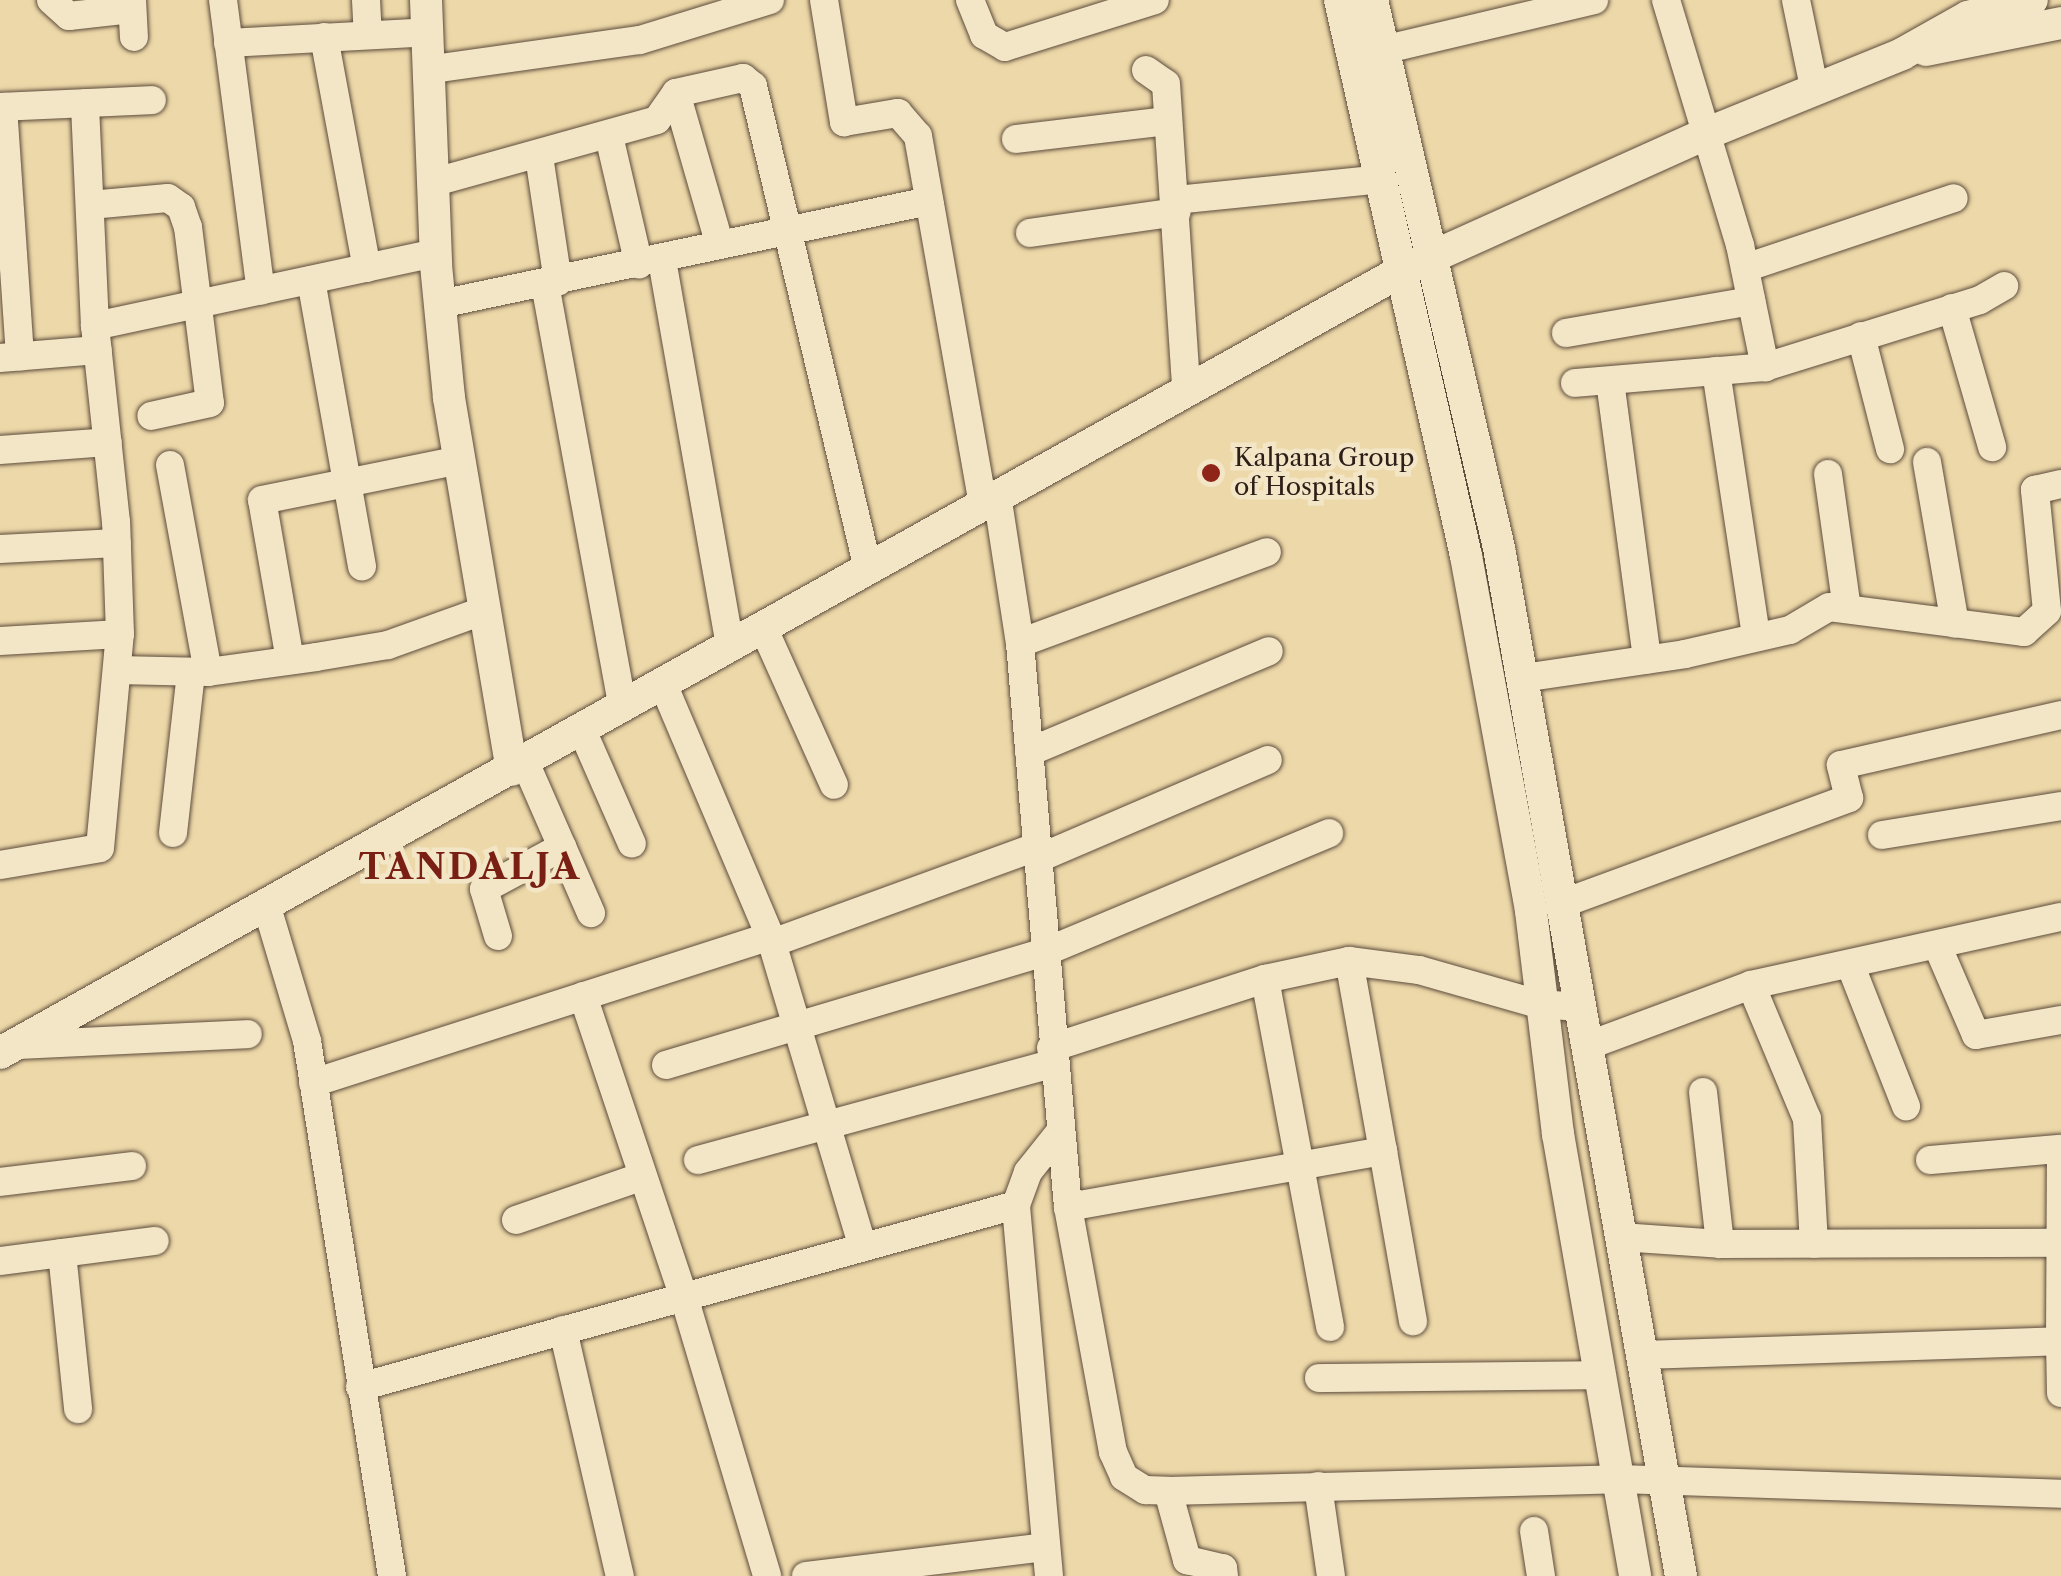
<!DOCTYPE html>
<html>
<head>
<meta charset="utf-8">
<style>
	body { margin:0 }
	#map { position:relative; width:2061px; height:1576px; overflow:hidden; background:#edd8a9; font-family:"Libre Caslon Text",serif }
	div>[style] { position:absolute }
	.roads { filter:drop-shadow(0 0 2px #5d4c3c) drop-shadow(0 0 2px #5d4c3c) }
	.minor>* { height:28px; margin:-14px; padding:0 14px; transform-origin:14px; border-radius:14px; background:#f3e6c7 }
	.tertiary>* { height:32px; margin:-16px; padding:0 16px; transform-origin:16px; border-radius:16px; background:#f3e6c7 }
	.dots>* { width:28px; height:28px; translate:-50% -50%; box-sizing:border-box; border:5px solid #f3e6c7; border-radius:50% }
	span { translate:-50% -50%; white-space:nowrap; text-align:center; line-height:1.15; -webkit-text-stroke:9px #f3e6c7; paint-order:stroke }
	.poi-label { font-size:25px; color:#2d1e18 }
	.left { translate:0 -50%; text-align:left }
	.district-label { font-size:35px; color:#7a1f14; font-weight:700; letter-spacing:2.5px }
</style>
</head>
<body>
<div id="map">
	<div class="roads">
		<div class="minor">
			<div style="left:51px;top:0;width:24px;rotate:42deg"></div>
			<div style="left:69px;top:16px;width:63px;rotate:-6.3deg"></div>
			<div style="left:132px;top:0;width:37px;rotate:87deg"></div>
			<div style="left:223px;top:0;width:293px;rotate:82.6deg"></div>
			<div style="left:366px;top:0;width:35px;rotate:87deg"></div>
			<div style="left:824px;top:0;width:124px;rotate:80.7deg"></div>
			<div style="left:844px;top:122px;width:55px;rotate:-9.5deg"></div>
			<div style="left:898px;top:113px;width:30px;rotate:49deg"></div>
			<div style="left:918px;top:136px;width:374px;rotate:80deg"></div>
			<div style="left:970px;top:0;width:38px;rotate:68deg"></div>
			<div style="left:984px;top:35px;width:24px;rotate:30deg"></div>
			<div style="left:1005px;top:47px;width:157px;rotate:-17.4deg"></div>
			<div style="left:1666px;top:0;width:256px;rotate:73.2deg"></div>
			<div style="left:1740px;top:245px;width:125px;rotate:78.4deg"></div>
			<div style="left:1765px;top:367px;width:225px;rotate:-17.3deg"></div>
			<div style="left:1980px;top:300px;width:28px;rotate:-30deg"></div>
			<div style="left:1796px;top:0;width:89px;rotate:78.3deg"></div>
			<div style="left:324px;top:37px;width:235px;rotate:79.5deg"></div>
			<div style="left:228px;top:43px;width:200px;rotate:-3.1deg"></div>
			<div style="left:1383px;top:50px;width:217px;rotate:-13.3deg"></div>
			<div style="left:433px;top:69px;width:209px;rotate:-8deg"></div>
			<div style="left:640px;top:40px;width:136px;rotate:-17.1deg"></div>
			<div style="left:1146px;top:70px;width:24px;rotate:35deg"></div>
			<div style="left:1166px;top:84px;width:306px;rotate:86.2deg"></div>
			<div style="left:676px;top:93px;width:158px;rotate:73.9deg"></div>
			<div style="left:0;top:107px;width:152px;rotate:-2.6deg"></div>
			<div style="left:3px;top:107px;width:250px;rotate:86.1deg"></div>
			<div style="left:609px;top:136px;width:132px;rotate:76.9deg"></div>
			<div style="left:1016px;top:139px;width:153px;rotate:-6.8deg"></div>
			<div style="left:539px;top:156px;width:127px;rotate:81.4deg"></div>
			<div style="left:435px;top:182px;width:230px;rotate:-15.6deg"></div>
			<div style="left:657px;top:120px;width:33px;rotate:-55deg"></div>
			<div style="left:676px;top:93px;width:69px;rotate:-12.6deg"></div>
			<div style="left:743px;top:78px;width:13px;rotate:39deg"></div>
			<div style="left:753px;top:86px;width:496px;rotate:76.6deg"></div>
			<div style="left:1176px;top:200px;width:206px;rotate:-5.8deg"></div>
			<div style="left:90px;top:205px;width:78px;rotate:-5.1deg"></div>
			<div style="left:168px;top:198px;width:16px;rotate:35deg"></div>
			<div style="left:181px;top:207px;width:21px;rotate:71deg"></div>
			<div style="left:188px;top:227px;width:177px;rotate:82.9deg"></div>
			<div style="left:210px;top:403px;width:60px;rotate:167.6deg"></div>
			<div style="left:1030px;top:233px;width:148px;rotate:-8.1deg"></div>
			<div style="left:662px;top:260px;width:393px;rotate:80deg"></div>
			<div style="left:1745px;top:268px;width:220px;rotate:-18.5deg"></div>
			<div style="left:311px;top:280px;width:291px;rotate:79.9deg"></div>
			<div style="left:545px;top:284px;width:430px;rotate:79.6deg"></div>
			<div style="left:440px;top:304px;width:500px;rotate:-11.9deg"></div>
			<div style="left:1952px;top:308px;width:145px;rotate:73.9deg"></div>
			<div style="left:95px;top:326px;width:349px;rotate:-12.1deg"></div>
			<div style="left:1566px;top:333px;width:188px;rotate:-9.8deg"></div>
			<div style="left:1861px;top:336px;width:117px;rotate:75.6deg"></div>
			<div style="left:0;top:358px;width:98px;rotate:-4.7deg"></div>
			<div style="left:1716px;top:371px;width:269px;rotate:81.4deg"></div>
			<div style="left:1610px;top:381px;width:281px;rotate:82.4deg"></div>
			<div style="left:1575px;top:383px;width:191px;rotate:-4.8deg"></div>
			<div style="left:0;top:450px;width:108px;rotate:-4.2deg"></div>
			<div style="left:1927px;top:462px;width:164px;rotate:80.2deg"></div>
			<div style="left:170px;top:465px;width:210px;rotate:79.6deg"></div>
			<div style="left:1828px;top:474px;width:136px;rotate:82deg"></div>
			<div style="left:997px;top:495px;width:150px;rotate:81.2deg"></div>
			<div style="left:1020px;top:643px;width:566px;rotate:85.14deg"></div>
			<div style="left:1068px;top:1207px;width:249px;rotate:79.6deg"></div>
			<div style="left:1113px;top:1452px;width:27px;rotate:66deg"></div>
			<div style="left:1124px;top:1477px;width:25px;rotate:32deg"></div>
			<div style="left:1145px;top:1490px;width:23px;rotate:2deg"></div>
			<div style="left:1168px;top:1491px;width:450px;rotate:-1.5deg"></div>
			<div style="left:1618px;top:1479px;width:443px;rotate:1.9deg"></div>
			<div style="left:0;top:549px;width:117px;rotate:-2.9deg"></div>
			<div style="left:763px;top:627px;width:173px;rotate:65.8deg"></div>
			<div style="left:0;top:641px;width:120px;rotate:-3.3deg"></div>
			<div style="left:1020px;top:643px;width:263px;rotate:-20.2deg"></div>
			<div style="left:290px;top:660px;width:162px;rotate:-99.9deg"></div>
			<div style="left:262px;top:500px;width:202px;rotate:-11.4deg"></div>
			<div style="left:117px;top:670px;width:91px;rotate:1.3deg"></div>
			<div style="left:208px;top:672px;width:109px;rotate:-7.9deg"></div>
			<div style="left:316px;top:657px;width:73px;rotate:-9.5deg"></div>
			<div style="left:388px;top:645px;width:103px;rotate:-19.8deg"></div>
			<div style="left:1523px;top:678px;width:164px;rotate:-8.4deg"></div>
			<div style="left:1685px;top:654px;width:108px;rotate:-12.9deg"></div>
			<div style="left:1790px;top:630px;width:45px;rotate:-30.5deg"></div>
			<div style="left:1829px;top:607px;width:197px;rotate:7.3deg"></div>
			<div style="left:2024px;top:632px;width:31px;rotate:-42deg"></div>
			<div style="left:2047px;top:611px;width:122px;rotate:-95.7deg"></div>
			<div style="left:2035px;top:490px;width:27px;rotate:-13deg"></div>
			<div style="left:663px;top:684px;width:274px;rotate:67deg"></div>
			<div style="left:582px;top:730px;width:124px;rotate:66.3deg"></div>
			<div style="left:1029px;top:752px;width:260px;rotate:-22.8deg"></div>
			<div style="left:525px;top:762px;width:165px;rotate:66.4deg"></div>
			<div style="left:173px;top:833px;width:161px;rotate:-83.6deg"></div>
			<div style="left:1882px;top:835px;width:181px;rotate:-9.2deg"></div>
			<div style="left:1037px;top:859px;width:251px;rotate:-23.2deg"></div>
			<div style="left:0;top:865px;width:101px;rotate:-9.6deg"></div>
			<div style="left:100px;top:848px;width:215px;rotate:-84.7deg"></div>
			<div style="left:120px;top:634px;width:112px;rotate:-92deg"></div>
			<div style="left:116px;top:522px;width:197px;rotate:-96.1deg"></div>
			<div style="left:95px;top:326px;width:223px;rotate:-92.6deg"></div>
			<div style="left:1564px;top:903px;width:304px;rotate:-20.2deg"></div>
			<div style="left:1849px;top:798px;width:34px;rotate:-104deg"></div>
			<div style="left:1841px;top:765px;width:226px;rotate:-12.8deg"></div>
			<div style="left:266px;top:904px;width:143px;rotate:73.3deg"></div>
			<div style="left:307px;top:1041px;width:542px;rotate:80.97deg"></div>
			<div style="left:498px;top:936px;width:49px;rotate:-106.6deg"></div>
			<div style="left:484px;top:889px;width:89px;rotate:-28.3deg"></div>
			<div style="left:772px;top:943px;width:281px;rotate:-20deg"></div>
			<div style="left:1937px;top:945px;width:98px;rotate:66.6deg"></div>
			<div style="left:1976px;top:1035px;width:86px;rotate:-10deg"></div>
			<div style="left:1850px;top:964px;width:153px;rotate:68.5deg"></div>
			<div style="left:1265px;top:979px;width:354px;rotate:79.4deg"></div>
			<div style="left:1751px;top:985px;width:145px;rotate:67.3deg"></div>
			<div style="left:1807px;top:1119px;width:125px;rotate:86.8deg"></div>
			<div style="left:583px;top:996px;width:317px;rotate:71.5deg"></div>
			<div style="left:684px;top:1297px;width:291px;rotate:73.4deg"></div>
			<div style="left:16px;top:1045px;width:232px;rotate:-2.7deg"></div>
			<div style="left:1587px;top:1046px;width:175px;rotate:-20.4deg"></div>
			<div style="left:1751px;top:985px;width:317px;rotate:-12.4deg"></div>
			<div style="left:1051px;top:1048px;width:225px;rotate:-17.9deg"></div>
			<div style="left:1265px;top:979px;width:86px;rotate:-12.1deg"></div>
			<div style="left:1349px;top:961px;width:71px;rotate:7.3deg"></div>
			<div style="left:1419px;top:970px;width:124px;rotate:15.9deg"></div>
			<div style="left:1538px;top:1004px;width:43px;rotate:4deg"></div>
			<div style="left:666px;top:1065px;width:395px;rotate:-16.6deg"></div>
			<div style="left:1045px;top:952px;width:308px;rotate:-22.7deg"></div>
			<div style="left:313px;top:1083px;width:480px;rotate:-17.8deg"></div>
			<div style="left:770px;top:936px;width:325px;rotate:73.4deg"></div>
			<div style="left:1703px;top:1092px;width:153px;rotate:83.6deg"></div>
			<div style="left:1383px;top:1151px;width:173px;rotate:80deg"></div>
			<div style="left:698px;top:1160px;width:366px;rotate:-15.2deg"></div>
			<div style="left:1930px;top:1160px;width:129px;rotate:-4.9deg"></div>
			<div style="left:0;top:1182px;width:133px;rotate:-6.9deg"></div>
			<div style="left:1068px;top:1207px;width:320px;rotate:-10.1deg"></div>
			<div style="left:1383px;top:1151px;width:193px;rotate:-100.1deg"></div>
			<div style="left:516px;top:1220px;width:134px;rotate:-19.1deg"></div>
			<div style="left:1621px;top:1237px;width:99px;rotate:4deg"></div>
			<div style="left:1720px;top:1244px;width:341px;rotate:-0.2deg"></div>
			<div style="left:62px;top:1253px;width:157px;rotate:84.1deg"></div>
			<div style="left:0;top:1261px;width:156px;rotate:-7.4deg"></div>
			<div style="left:563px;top:1330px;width:253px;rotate:77deg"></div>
			<div style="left:2060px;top:1341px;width:52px;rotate:88.9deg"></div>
			<div style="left:1642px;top:1355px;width:418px;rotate:-1.9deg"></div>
			<div style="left:2060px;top:1341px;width:192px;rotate:-89.7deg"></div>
			<div style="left:1319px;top:1378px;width:282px;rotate:-0.6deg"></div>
			<div style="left:360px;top:1387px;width:681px;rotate:-15.51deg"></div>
			<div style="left:1318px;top:1486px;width:91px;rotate:81.8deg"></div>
			<div style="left:1168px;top:1491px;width:72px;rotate:74.6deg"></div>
			<div style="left:1187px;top:1560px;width:37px;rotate:13deg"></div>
			<div style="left:1223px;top:1568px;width:8px;rotate:83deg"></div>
			<div style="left:1534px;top:1531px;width:46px;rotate:81.2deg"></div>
			<div style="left:806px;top:1576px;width:241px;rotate:-6.9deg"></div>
			<div style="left:1049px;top:1576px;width:372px;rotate:-95.1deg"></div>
			<div style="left:1016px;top:1205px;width:35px;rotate:-70deg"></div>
			<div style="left:1028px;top:1172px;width:50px;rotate:-51.5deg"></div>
		</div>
		<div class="tertiary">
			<div style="left:426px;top:0;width:265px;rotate:87.8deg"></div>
			<div style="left:436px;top:265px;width:134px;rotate:84.4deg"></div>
			<div style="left:449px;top:398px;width:377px;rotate:80.4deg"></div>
			<div style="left:1340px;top:0;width:570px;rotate:77.23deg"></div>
			<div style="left:1466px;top:556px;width:361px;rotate:79.6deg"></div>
			<div style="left:1531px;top:911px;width:225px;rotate:83.1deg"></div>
			<div style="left:1558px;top:1134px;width:449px;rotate:80.1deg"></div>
			<div style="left:1372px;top:0;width:563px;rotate:76.95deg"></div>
			<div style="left:1499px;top:548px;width:1044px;rotate:79.96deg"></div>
			<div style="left:1926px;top:50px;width:138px;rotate:-11.3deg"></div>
			<div style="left:0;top:1053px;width:1609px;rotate:-29.16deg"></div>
			<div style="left:1405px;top:269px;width:327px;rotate:-24.2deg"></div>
			<div style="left:1703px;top:135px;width:215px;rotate:-22.1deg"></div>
			<div style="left:1902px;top:54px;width:76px;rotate:-29.3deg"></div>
			<div style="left:1968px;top:17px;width:66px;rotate:-14.9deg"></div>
		</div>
	</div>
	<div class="dots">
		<div style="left:1211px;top:473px;background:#8f2418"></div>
	</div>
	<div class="poi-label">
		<span class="left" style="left:1234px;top:473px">Kalpana Group<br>of Hospitals</span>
	</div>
	<div class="district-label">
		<span style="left:470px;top:867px">TANDALJA</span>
	</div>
</div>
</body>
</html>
